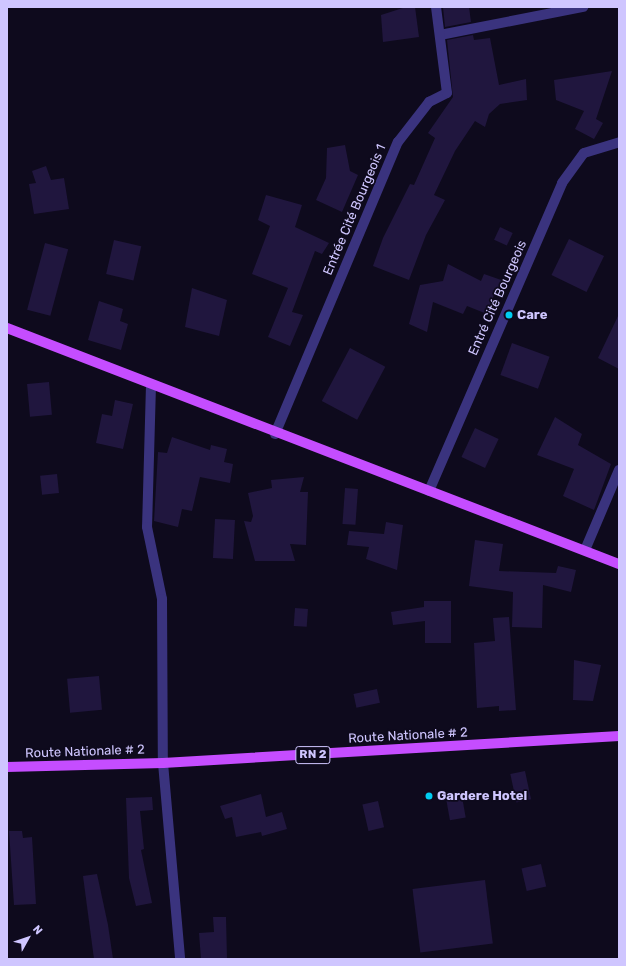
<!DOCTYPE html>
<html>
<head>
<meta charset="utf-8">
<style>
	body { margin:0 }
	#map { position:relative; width:626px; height:966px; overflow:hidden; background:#0e0a1d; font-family:Rubik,sans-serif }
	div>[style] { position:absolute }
	.building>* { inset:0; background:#20163e; transform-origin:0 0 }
	.minor>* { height:10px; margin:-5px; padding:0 5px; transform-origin:5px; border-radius:5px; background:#3a337e }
	.major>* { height:10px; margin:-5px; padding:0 5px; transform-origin:5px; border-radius:5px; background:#c54dff }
	.dots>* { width:11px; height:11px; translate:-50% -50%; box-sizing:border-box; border:2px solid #0e0a1d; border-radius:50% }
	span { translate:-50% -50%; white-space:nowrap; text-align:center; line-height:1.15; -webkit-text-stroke:3.5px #0e0a1d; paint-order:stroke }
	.shield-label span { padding:1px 3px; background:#0e0a1d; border:1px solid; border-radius:3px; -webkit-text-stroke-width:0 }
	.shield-label { font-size:12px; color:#cfc6ff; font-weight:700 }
	.street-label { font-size:13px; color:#cfc6ff }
	.poi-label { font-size:13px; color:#cfc6ff; font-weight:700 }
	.left { translate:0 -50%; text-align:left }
	.frame { position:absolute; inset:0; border:8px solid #cfc6ff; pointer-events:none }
	.north { position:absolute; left:8px; top:918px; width:40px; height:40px; -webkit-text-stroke:3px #0e0a1d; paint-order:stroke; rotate:50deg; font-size:11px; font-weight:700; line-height:16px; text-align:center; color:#cfc6ff }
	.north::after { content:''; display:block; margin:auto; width:14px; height:18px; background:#cfc6ff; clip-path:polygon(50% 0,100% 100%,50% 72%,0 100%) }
</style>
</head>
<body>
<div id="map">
	<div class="building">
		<div style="clip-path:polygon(406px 7px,415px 7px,419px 37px,383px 42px,381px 15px)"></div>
		<div style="clip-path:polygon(443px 7px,469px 7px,471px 22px,445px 27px)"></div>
		<div style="clip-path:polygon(473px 35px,474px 40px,490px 38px,499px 85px,526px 79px,527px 100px,500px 104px,489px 114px,485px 127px,475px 121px,455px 151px,434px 195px,445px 200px,426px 235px,409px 280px,373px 266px,383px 238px,410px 184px,414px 185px,435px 138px,428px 133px,453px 97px,447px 40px)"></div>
		<div style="clip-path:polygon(612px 71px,596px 119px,603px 123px,594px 139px,575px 129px,584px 111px,556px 100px,554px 80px)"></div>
		<div style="clip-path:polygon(345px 145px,350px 171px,358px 175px,342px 212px,316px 200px,326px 178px,327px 148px)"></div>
		<div style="clip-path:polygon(46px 166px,51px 180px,64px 178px,69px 209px,34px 214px,29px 184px,36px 183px,32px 171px)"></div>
		<div style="clip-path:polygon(266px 195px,302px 205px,295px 227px,329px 243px,322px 254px,315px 251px,292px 312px,303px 315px,290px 346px,268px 337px,288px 288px,252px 274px,270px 226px,258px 220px)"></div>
		<div style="left:500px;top:227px;width:14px;height:14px;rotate:25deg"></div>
		<div style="left:569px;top:239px;width:39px;height:40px;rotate:26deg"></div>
		<div style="left:114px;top:240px;width:28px;height:35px;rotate:13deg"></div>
		<div style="left:45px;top:243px;width:24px;height:69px;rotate:15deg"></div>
		<div style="clip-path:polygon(448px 264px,481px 281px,484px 274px,507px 282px,501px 298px,494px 295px,487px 314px,467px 306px,463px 314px,433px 302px,427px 332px,409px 324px,420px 285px,443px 281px)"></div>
		<div style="clip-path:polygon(192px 288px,227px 300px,219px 336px,185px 327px)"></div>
		<div style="clip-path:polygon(99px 301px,123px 309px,120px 321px,128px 324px,121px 350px,88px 340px)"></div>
		<div style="clip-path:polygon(619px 314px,619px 369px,598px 358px)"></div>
		<div style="left:512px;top:343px;width:40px;height:34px;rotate:20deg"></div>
		<div style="left:350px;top:348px;width:40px;height:60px;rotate:28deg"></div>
		<div style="left:49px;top:382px;width:33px;height:22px;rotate:85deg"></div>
		<div style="clip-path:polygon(115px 400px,133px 404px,123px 449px,96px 443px,102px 414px,112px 416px)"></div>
		<div style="clip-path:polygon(555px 417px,582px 434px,578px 445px,611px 464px,594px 510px,563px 496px,574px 469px,537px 455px)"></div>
		<div style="left:475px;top:428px;width:26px;height:32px;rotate:25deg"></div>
		<div style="clip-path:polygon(172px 437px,210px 450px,211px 445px,227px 449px,224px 462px,233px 464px,230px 483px,200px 477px,192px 511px,182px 509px,178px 527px,154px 521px,158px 452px,167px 453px)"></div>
		<div style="left:57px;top:474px;width:19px;height:17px;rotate:84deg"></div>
		<div style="clip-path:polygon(304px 477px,300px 492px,308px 492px,306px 545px,290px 544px,295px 561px,255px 561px,244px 521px,251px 522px,253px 516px,248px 493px,272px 488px,271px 480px)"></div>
		<div style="left:345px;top:488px;width:13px;height:36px;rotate:4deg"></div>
		<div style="left:215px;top:519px;width:20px;height:39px;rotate:3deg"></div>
		<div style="clip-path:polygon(386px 522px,403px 525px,397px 570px,366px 559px,369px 547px,347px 545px,349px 531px,384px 534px)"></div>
		<div style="clip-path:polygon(475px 540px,503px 544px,499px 571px,556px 573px,558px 566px,576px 570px,571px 592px,543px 585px,542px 628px,512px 627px,513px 592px,469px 586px)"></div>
		<div style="clip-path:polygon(424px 601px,451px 601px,451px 643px,425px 643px,425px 621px,393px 625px,391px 612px,424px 607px)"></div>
		<div style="left:295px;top:608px;width:13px;height:18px;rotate:4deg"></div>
		<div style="clip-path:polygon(509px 617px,516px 710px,499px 711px,499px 706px,477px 708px,474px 643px,495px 641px,493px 618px)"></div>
		<div style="clip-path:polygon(574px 660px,601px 665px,593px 701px,573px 700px)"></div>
		<div style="left:99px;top:676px;width:34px;height:32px;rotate:85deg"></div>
		<div style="left:377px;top:689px;width:14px;height:24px;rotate:78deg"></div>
		<div style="left:525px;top:771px;width:29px;height:15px;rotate:78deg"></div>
		<div style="left:461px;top:791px;width:27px;height:16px;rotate:80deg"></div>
		<div style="clip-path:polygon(261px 794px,266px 817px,282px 812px,287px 829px,262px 836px,261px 832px,236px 837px,232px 817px,225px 819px,220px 806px)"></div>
		<div style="clip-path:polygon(152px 797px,153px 810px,140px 811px,144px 849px,141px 850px,152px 903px,136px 906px,129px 878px,126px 798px)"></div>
		<div style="left:378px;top:801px;width:27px;height:16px;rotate:77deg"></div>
		<div style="clip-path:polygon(9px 831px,22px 831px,23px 838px,32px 837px,36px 904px,14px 905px)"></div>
		<div style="left:541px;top:864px;width:23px;height:20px;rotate:77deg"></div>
		<div style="clip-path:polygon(97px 874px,108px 925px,113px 959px,94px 959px,83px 876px)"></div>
		<div style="left:485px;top:880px;width:64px;height:73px;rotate:83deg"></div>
		<div style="clip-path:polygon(213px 917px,226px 917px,227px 959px,201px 959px,199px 933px,214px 932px)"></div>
	</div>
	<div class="minor">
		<div style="left:440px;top:35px;width:146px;rotate:-11.1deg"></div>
		<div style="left:151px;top:385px;width:142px;rotate:91.6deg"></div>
		<div style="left:147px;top:527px;width:74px;rotate:78.2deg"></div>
		<div style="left:162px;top:599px;width:164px;rotate:89.7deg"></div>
		<div style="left:163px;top:763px;width:197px;rotate:85deg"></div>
		<div style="left:275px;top:434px;width:317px;rotate:-67.2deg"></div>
		<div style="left:398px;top:142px;width:51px;rotate:-52.2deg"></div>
		<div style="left:429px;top:102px;width:20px;rotate:-27deg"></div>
		<div style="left:447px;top:93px;width:87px;rotate:-97.3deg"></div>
		<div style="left:429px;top:491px;width:335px;rotate:-66.6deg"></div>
		<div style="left:562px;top:183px;width:37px;rotate:-54deg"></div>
		<div style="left:584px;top:153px;width:37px;rotate:-17deg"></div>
		<div style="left:585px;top:550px;width:87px;rotate:-67deg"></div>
	</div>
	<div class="major">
		<div style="left:7px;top:328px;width:656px;rotate:21.09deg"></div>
		<div style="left:7px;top:767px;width:156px;rotate:-1.5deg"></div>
		<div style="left:163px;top:763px;width:457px;rotate:-3.4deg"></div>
	</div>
	<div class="dots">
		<div style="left:509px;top:315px;background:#00cdf1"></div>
		<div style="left:429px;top:796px;background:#00cdf1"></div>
	</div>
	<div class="shield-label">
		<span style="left:313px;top:755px">RN 2</span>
	</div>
	<div class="street-label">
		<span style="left:355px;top:210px;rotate:-67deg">Entrée Cité Bourgeois 1</span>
		<span style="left:498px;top:298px;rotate:-66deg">Entré Cité Bourgeois</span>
		<span style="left:408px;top:736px;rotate:-3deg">Route Nationale # 2</span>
		<span style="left:85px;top:752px;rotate:-2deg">Route Nationale # 2</span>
	</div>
	<div class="poi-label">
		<span class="left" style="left:517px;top:315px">Care</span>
		<span class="left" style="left:437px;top:796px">Gardere Hotel</span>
	</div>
	<div class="frame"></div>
	<div class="north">N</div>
</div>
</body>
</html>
